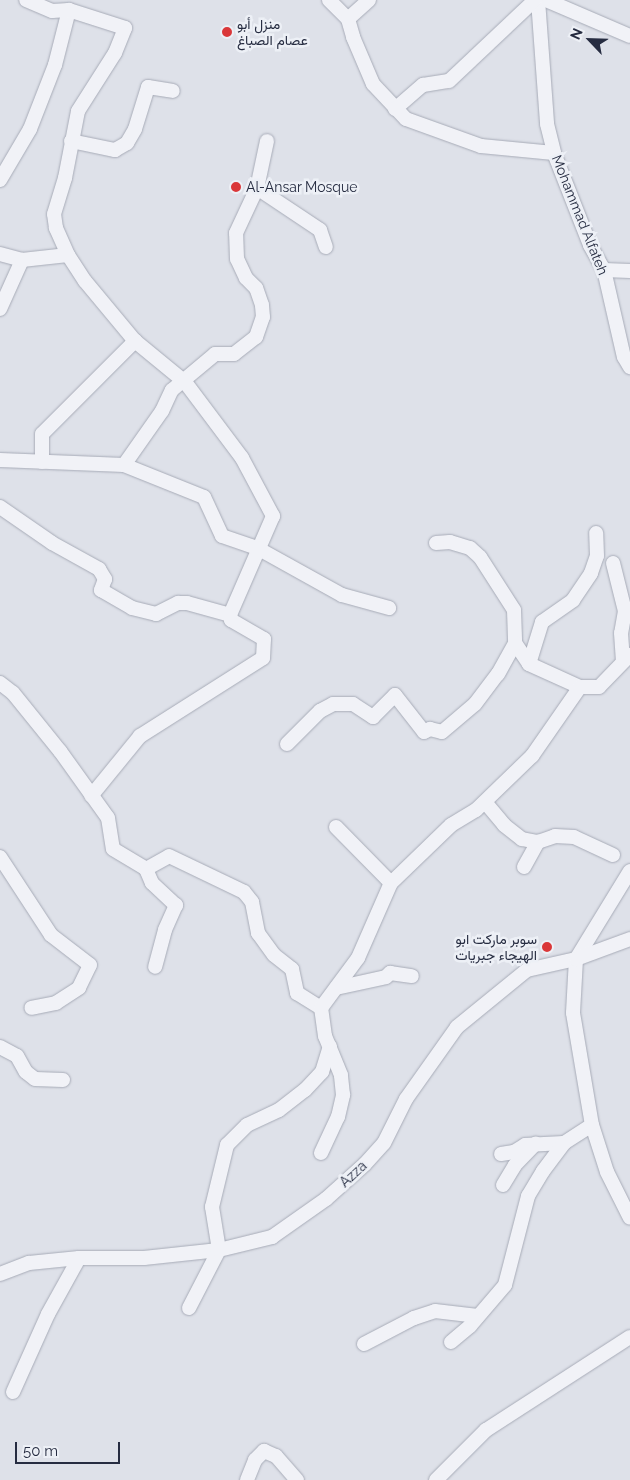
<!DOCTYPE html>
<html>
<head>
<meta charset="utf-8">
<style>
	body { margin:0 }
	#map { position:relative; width:630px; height:1480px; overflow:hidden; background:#dee1e9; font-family:Raleway,Vazirmatn,sans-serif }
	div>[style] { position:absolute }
	.roads { filter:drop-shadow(0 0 1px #a7abb7) drop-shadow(0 0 1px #a7abb7) }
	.minor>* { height:14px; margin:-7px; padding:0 7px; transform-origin:7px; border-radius:7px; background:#f1f2f7 }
	.dots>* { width:14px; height:14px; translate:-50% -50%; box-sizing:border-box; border:2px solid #edf0f6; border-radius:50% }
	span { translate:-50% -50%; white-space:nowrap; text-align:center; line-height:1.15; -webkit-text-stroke:5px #edf0f6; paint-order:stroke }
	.poi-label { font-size:14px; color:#262c41 }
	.left { translate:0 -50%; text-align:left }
	.right { translate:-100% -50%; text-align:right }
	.street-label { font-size:14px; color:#262c41 }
	.north { position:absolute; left:565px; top:15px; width:50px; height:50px; -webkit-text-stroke:4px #edf0f6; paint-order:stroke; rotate:294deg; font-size:14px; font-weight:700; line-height:20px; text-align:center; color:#262c41 }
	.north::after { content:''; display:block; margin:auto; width:18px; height:22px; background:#262c41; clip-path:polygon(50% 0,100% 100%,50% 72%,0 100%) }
	.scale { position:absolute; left:15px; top:1442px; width:105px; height:22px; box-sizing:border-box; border:2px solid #262c41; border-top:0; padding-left:6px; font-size:15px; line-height:18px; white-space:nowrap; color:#262c41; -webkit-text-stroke:4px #edf0f6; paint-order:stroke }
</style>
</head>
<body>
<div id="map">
	<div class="roads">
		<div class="minor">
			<div style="left:329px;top:0;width:27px;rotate:45deg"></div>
			<div style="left:369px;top:0;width:28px;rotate:138deg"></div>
			<div style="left:348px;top:19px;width:19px;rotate:74deg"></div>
			<div style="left:353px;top:37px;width:51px;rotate:66.9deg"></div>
			<div style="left:373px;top:84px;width:48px;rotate:46.7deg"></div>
			<div style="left:406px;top:119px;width:80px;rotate:19.8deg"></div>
			<div style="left:481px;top:146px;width:73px;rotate:5.5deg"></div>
			<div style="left:538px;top:0;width:124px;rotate:85.8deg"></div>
			<div style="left:547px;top:124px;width:30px;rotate:76deg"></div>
			<div style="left:554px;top:153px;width:99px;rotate:68.6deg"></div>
			<div style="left:590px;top:245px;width:29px;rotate:61deg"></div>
			<div style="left:604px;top:270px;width:89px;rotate:77.1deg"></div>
			<div style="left:624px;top:357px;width:12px;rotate:59deg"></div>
			<div style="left:546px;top:0;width:91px;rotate:23.2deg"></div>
			<div style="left:395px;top:109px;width:37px;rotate:-41deg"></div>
			<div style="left:423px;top:85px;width:26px;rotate:-9deg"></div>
			<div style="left:449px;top:81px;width:118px;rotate:-43.3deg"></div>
			<div style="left:71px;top:141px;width:45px;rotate:11.6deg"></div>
			<div style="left:115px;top:150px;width:14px;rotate:-30deg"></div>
			<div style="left:127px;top:143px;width:16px;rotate:-60deg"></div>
			<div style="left:135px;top:129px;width:44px;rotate:-72.8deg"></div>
			<div style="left:148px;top:87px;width:25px;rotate:9deg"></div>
			<div style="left:0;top:180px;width:59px;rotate:-59.5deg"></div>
			<div style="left:30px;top:129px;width:69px;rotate:-68.7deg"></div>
			<div style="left:55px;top:65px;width:57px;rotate:-75.7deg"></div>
			<div style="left:257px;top:188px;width:76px;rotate:33.7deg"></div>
			<div style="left:320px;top:230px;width:18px;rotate:71deg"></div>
			<div style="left:0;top:254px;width:23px;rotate:15deg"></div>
			<div style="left:68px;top:255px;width:31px;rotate:57deg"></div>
			<div style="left:85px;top:281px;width:78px;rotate:50.2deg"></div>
			<div style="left:135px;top:341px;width:65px;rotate:39.4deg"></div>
			<div style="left:185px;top:382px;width:95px;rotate:53.1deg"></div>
			<div style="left:242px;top:458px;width:66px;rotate:61.9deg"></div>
			<div style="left:273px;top:516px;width:108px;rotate:113.5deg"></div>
			<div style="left:230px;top:615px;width:5px;rotate:79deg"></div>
			<div style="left:231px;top:620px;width:38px;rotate:30deg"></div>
			<div style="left:264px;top:639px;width:19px;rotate:93deg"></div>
			<div style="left:263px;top:658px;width:146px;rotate:147.6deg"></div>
			<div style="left:140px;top:736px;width:77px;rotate:129.2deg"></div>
			<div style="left:604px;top:270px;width:26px;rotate:2deg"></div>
			<div style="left:0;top:309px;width:54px;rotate:-65.8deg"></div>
			<div style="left:22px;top:260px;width:46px;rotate:-6.2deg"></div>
			<div style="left:68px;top:255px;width:30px;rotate:-114deg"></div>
			<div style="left:56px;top:228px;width:14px;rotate:-98deg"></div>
			<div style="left:54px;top:214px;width:38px;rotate:-73deg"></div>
			<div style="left:65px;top:178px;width:68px;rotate:-79deg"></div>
			<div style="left:78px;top:111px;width:69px;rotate:-57.5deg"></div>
			<div style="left:115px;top:53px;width:27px;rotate:-68deg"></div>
			<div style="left:125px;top:28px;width:59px;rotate:-162.2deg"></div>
			<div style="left:69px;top:10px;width:17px;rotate:177deg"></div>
			<div style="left:52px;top:11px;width:28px;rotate:-157deg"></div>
			<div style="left:0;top:460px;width:124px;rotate:2.3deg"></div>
			<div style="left:124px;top:465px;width:86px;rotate:21.8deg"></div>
			<div style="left:204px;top:497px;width:43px;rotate:65.2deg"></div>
			<div style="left:222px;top:536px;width:39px;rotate:19deg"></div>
			<div style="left:259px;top:549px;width:95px;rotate:29deg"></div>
			<div style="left:342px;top:595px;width:49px;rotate:15.5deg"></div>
			<div style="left:42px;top:462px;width:28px;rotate:-90deg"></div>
			<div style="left:42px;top:434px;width:132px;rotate:-45deg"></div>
			<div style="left:124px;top:465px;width:66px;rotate:-54.9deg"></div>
			<div style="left:162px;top:411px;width:23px;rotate:-65deg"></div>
			<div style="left:172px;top:390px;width:56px;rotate:-39.9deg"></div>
			<div style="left:215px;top:354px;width:19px"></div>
			<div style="left:234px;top:354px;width:28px;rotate:-38deg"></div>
			<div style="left:256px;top:337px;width:21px;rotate:-71deg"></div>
			<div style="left:263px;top:317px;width:12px;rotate:-95deg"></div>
			<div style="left:262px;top:305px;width:18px;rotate:-109deg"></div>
			<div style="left:256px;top:288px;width:14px;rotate:-135deg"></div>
			<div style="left:246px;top:278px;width:21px;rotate:-115deg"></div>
			<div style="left:237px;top:259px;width:26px;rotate:-92deg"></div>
			<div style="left:236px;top:233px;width:50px;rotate:-65deg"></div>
			<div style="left:257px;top:188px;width:48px;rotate:-78deg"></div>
			<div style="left:0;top:507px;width:63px;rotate:34.7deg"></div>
			<div style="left:52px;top:543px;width:54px;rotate:29deg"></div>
			<div style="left:99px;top:569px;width:12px;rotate:59deg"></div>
			<div style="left:105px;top:579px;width:12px;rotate:110deg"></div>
			<div style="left:101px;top:590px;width:36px;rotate:30deg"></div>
			<div style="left:132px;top:608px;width:25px;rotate:14deg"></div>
			<div style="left:156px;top:614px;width:25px;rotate:-27deg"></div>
			<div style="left:178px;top:603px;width:9px"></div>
			<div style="left:187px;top:603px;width:45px;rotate:15.6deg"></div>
			<div style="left:436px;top:543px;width:14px;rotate:-4deg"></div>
			<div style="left:450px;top:542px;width:21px;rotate:17deg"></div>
			<div style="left:470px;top:548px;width:13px;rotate:42deg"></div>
			<div style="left:480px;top:557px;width:63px;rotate:57.3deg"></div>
			<div style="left:514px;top:610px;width:33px;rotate:88deg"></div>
			<div style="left:515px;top:643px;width:25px;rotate:56deg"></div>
			<div style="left:529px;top:664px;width:56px;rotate:24.3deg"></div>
			<div style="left:613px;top:563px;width:49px;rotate:76deg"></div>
			<div style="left:625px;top:611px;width:22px;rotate:100deg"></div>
			<div style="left:621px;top:633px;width:26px;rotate:86deg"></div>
			<div style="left:529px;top:664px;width:44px;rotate:-72.8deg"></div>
			<div style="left:542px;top:622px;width:38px;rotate:-35deg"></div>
			<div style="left:573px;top:600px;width:32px;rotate:-56deg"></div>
			<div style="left:591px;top:573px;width:18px;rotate:-71deg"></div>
			<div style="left:597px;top:556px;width:23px;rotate:-92deg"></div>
			<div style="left:0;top:683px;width:16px;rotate:38deg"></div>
			<div style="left:13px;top:693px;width:75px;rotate:51deg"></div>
			<div style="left:60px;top:751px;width:82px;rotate:54.4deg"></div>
			<div style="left:108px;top:818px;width:31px;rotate:81deg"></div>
			<div style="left:113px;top:849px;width:39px;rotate:31deg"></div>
			<div style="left:146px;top:869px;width:26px;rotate:-29deg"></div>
			<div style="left:169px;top:856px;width:83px;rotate:25.6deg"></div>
			<div style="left:244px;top:892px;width:13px;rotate:51deg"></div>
			<div style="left:252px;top:902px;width:32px;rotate:79deg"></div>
			<div style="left:258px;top:933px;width:27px;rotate:54deg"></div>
			<div style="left:274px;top:955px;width:23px;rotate:38deg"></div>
			<div style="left:292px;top:969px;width:25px;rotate:78deg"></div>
			<div style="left:297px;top:993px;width:28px;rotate:32deg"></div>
			<div style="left:287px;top:744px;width:47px;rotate:-45deg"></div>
			<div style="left:320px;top:711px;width:15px;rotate:-28deg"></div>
			<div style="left:333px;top:704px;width:20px"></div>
			<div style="left:353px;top:704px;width:24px;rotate:33deg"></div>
			<div style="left:373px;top:717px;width:31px;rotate:-45deg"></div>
			<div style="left:395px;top:695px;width:47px;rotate:51.9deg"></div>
			<div style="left:424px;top:732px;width:7px;rotate:-27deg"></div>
			<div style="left:430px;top:729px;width:12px;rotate:14deg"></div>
			<div style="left:442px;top:732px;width:43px;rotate:-40.3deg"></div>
			<div style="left:475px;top:704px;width:38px;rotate:-53deg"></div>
			<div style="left:498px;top:674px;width:35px;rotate:-61deg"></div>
			<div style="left:485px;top:802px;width:30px;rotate:50deg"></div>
			<div style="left:504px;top:825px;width:23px;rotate:38deg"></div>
			<div style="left:522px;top:839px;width:16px;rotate:11deg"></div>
			<div style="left:538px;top:842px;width:18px;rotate:-19deg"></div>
			<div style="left:555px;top:836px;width:19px;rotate:3deg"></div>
			<div style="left:574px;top:837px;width:43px;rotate:24.8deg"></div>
			<div style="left:336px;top:827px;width:78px;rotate:45.5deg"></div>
			<div style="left:0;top:857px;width:93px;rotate:56.8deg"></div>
			<div style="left:51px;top:935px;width:49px;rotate:37.6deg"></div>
			<div style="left:90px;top:965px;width:25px;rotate:116deg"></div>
			<div style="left:79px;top:988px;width:27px;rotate:147deg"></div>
			<div style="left:56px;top:1003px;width:25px;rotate:169deg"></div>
			<div style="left:524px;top:867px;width:29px;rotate:-61deg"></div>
			<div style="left:146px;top:869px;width:15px;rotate:67deg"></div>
			<div style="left:152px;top:883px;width:33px;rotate:43deg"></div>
			<div style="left:176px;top:905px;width:27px;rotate:114deg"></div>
			<div style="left:165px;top:930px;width:38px;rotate:105deg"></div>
			<div style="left:630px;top:871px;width:103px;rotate:121.5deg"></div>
			<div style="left:576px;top:959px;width:54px;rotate:93.2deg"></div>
			<div style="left:573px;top:1013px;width:114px;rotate:80.4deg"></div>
			<div style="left:592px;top:1125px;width:49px;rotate:72.3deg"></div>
			<div style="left:607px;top:1172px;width:51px;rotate:63.4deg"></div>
			<div style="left:336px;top:988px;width:51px;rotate:-12.4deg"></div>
			<div style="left:386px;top:977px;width:6px;rotate:-45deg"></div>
			<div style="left:390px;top:973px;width:22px;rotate:8deg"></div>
			<div style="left:0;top:1047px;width:19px;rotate:28deg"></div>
			<div style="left:17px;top:1056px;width:18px;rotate:61deg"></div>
			<div style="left:26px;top:1072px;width:11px;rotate:38deg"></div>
			<div style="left:35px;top:1079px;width:28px;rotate:2deg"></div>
			<div style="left:321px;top:1153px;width:40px;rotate:-65deg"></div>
			<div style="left:338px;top:1117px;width:23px;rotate:-77deg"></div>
			<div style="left:343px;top:1095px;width:20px;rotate:-96deg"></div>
			<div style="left:341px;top:1075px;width:42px;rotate:-112.3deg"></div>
			<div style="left:325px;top:1036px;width:28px;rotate:-98deg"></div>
			<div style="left:321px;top:1008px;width:62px;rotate:-53.5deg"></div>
			<div style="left:358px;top:958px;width:82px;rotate:-66.3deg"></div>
			<div style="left:391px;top:883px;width:83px;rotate:-44deg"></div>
			<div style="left:451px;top:825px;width:29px;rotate:-31deg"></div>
			<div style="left:476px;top:810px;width:78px;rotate:-44deg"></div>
			<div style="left:532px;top:756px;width:84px;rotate:-55.2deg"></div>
			<div style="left:580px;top:687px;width:19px"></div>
			<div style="left:599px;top:687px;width:45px;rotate:-45.9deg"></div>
			<div style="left:501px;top:1154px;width:13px;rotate:-9deg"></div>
			<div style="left:514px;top:1152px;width:13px;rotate:-32deg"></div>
			<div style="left:525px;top:1145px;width:39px;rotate:-3deg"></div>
			<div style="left:503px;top:1185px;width:23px;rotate:-59deg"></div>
			<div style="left:515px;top:1165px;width:30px;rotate:-46deg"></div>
			<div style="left:0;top:1274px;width:31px;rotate:-21deg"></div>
			<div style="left:29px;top:1263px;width:50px;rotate:-5.7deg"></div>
			<div style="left:79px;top:1258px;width:65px"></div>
			<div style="left:144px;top:1258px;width:75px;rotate:-6.1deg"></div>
			<div style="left:219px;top:1250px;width:55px;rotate:-13.8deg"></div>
			<div style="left:272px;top:1237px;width:66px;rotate:-35.1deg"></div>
			<div style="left:326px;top:1199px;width:52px;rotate:-41.9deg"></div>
			<div style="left:365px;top:1164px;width:28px;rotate:-48deg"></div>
			<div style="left:384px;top:1143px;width:49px;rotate:-63.4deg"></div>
			<div style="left:406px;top:1099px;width:88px;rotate:-54.7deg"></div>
			<div style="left:457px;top:1027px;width:90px;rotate:-39.2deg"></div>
			<div style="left:527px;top:970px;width:50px;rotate:-12.7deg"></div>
			<div style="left:576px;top:959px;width:58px;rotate:-20.3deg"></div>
			<div style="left:189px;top:1308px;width:65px;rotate:-62.7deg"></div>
			<div style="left:219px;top:1250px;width:44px;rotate:-99.2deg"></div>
			<div style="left:212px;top:1207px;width:64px;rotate:-76.4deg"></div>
			<div style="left:227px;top:1145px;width:28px;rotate:-45deg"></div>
			<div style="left:247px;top:1125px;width:35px;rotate:-25deg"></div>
			<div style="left:279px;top:1110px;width:33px;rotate:-38deg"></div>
			<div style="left:305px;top:1090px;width:25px;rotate:-47deg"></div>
			<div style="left:322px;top:1072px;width:27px;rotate:-73deg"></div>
			<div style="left:451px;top:1342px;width:25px;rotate:-40deg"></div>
			<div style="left:470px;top:1326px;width:54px;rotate:-49.5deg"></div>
			<div style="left:505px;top:1285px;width:92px;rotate:-75.5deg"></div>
			<div style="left:528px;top:1196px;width:29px;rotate:-59deg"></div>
			<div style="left:543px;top:1171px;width:35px;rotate:-53deg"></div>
			<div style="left:564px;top:1143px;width:33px;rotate:-33deg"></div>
			<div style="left:364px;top:1344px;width:56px;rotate:-27.5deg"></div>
			<div style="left:414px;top:1318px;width:22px;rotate:-18deg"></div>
			<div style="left:435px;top:1311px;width:43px;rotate:6.6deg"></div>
			<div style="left:13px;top:1392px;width:85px;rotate:-65.8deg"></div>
			<div style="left:48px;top:1314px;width:64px;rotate:-61deg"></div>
			<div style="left:247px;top:1480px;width:22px;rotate:-68deg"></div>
			<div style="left:255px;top:1460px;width:13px;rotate:-45deg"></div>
			<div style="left:264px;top:1451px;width:13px;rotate:23deg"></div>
			<div style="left:276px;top:1456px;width:32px;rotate:49deg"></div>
			<div style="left:436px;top:1480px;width:71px;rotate:-45deg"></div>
			<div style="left:486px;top:1430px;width:171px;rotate:-32.9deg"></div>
		</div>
	</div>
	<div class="dots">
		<div style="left:227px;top:32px;background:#da3739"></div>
		<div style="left:236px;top:187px;background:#da3739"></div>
		<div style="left:547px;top:947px;background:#da3739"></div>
	</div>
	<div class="poi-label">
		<span class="left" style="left:237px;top:32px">منزل أبو<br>عصام الصباغ</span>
		<span class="left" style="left:246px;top:187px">Al-Ansar Mosque</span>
		<span class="right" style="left:537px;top:947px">سوبر ماركت ابو<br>الهيجاء جبريات</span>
	</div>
	<div class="street-label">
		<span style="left:580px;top:215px;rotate:68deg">Mohammad Alfateh</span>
		<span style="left:353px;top:1174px;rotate:-43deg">Azza</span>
	</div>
	<div class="north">N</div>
	<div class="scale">50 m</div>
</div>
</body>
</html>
